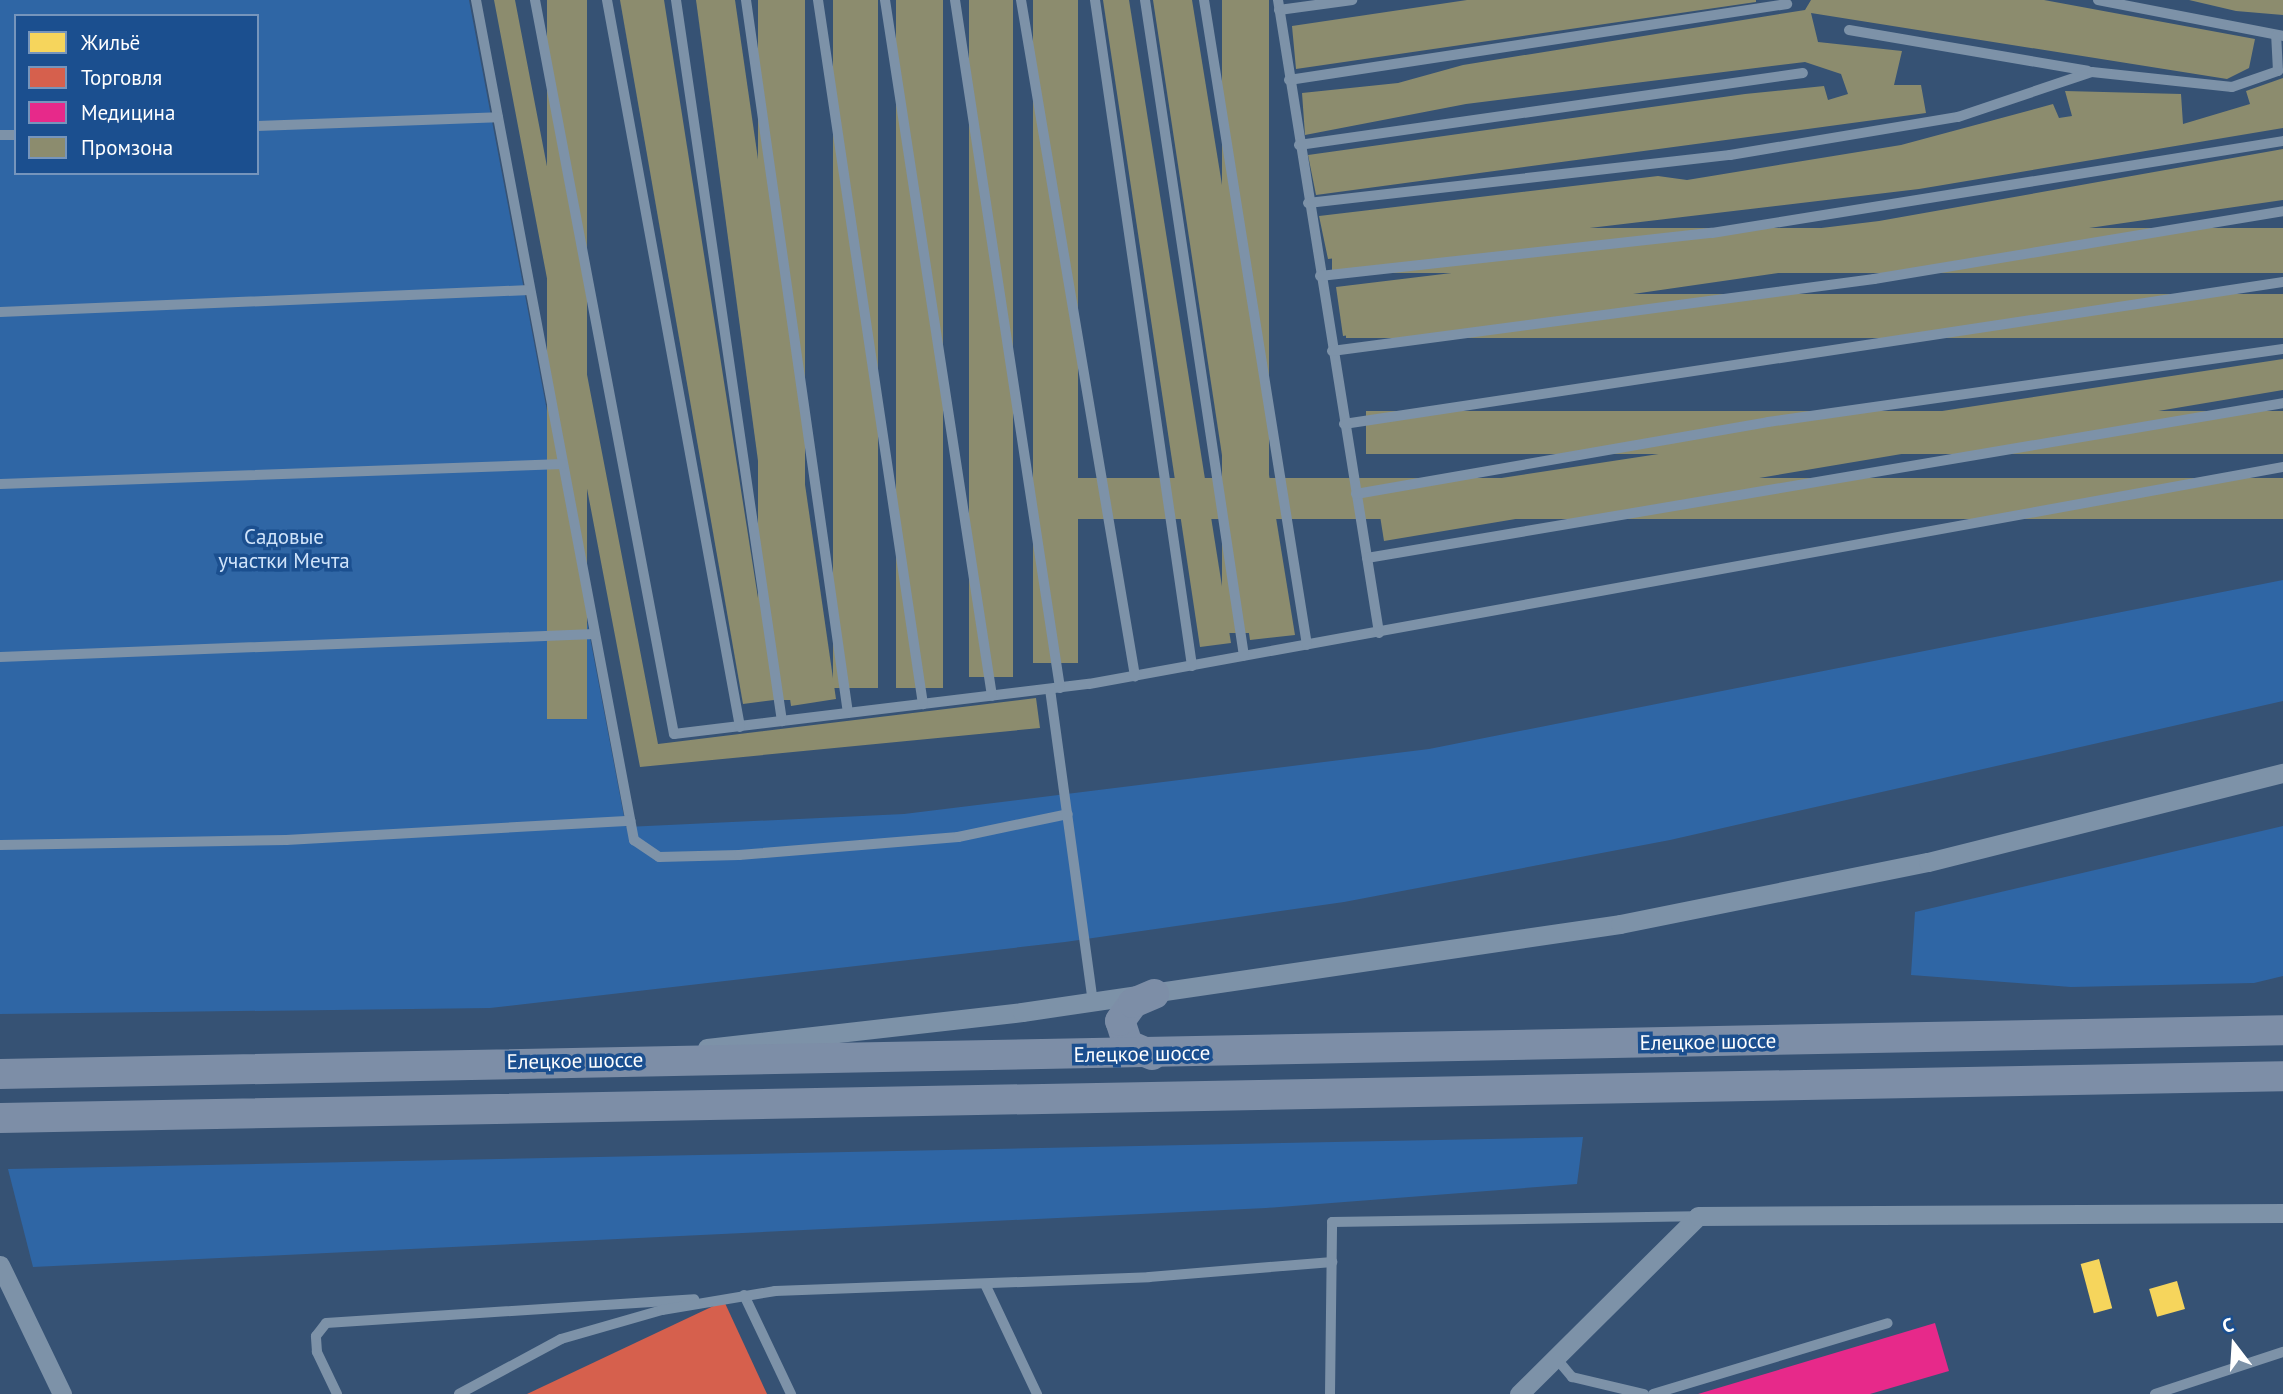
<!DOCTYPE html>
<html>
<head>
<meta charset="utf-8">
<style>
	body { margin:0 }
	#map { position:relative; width:2283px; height:1394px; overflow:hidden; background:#365274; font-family:"PT Sans",sans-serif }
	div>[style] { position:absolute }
	.green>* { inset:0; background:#2f66a5 }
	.homes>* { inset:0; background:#f6d55c; transform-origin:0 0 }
	.shops>* { inset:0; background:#d6604d }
	.health>* { inset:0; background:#e7298a }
	.industry>* { inset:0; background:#8c8c6e; transform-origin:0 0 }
	.service>* { height:10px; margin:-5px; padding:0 5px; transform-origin:5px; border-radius:5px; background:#7d92a8 }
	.minor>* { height:19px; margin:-9.5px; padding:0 9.5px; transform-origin:9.5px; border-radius:9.5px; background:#7d92a8 }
	.primary>* { height:30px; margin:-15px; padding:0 15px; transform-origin:15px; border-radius:15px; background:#7d8ea7 }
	span { translate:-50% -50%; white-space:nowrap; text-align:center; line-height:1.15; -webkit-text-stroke:7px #1b4f8f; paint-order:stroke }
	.park-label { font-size:21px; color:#cfe3fa }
	.street-label { font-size:21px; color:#fff }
	.legend { position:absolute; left:14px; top:14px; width:245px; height:161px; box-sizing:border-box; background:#1b4f8f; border:2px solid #7695bc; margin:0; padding:9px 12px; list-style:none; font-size:21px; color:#fff }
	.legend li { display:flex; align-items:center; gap:14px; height:35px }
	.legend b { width:35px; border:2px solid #7695bc }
	.north { position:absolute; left:2199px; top:1310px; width:70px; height:70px; -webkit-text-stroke:5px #1b4f8f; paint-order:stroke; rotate:343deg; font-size:19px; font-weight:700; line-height:28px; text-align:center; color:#fff }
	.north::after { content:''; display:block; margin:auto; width:24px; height:32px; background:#fff; clip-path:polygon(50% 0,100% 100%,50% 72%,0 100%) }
</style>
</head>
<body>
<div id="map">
	<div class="green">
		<div style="clip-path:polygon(evenodd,0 0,469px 0,626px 827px,904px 814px,1429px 749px,2283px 580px,2283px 701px,1670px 840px,1344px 902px,1065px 942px,490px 1008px,0 1014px,0 0,16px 16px,257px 16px,257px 173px,16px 173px,16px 16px)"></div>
		<div style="clip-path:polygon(2283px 826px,2283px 976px,2254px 983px,2071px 987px,1911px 975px,1915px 912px)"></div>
		<div style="clip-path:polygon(1583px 1137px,1577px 1184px,1266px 1208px,33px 1267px,8px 1169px)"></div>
	</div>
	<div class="homes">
		<div style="left:2099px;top:1259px;width:51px;height:19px;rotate:75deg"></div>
		<div style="left:2177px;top:1281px;width:29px;height:29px;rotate:74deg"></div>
	</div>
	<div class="shops">
		<div style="clip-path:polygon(724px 1301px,767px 1394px,527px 1394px)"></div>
	</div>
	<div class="health">
		<div style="clip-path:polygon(1935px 1323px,1949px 1371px,1870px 1394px,1698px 1394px)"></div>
	</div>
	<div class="industry">
		<div style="clip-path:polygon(494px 0,515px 0,658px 744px,1036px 698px,1040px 728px,640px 767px)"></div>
		<div style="left:547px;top:0;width:40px;height:719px"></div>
		<div style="clip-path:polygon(620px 0,664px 0,774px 700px,743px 704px)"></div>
		<div style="clip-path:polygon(696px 0,735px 0,836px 699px,791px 706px)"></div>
		<div style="left:758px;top:0;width:47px;height:700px"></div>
		<div style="left:833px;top:0;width:45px;height:688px"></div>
		<div style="left:896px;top:0;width:47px;height:688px"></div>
		<div style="left:969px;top:0;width:44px;height:677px"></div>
		<div style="left:1033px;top:0;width:45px;height:663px"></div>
		<div style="clip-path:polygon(1103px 0,1129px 0,1231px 643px,1200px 647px)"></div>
		<div style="clip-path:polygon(1153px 0,1192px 0,1295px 635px,1250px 640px)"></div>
		<div style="left:1222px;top:0;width:47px;height:633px"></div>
		<div style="clip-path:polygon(1467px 0,1756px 0,1756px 2px,1296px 69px,1292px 26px)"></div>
		<div style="clip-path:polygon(1811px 0,2044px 0,2255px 39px,2249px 68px,2227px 79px,1811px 13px,1818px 42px,1902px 51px,1894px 85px,1921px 85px,1926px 113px,1316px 195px,1308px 155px,1745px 94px,1824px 86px,1828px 100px,1848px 94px,1841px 74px,1805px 62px,1466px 104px,1305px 135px,1302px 93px,1398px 83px,1463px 65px,1805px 10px)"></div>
		<div style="clip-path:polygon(2189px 0,2283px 0,2283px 15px,2236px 11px)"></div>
		<div style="clip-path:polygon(2283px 78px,2283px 128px,1919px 189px,1328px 259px,1319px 216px,1658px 176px,1687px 180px,1901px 145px,2053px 104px,2059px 118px,2072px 116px,2065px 91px,2181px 94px,2183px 124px,2250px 104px,2246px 91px)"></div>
		<div style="clip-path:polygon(2283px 149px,2283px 200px,1343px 336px,1336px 287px,1879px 221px)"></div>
		<div style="left:2283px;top:228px;width:45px;height:951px;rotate:90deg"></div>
		<div style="left:2283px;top:294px;width:44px;height:937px;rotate:90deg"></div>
		<div style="clip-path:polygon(2283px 359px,2283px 390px,1384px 541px,1377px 497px)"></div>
		<div style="left:2283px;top:411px;width:43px;height:917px;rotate:90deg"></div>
		<div style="left:2283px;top:478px;width:41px;height:1226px;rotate:90deg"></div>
	</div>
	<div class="service">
		<div style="left:476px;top:0;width:855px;rotate:79.35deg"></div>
		<div style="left:634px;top:840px;width:30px;rotate:34deg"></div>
		<div style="left:659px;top:857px;width:80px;rotate:-1.4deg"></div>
		<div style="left:739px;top:855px;width:220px;rotate:-4.7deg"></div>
		<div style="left:958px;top:837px;width:112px;rotate:-11.8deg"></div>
		<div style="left:535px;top:0;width:747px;rotate:79.28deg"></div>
		<div style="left:674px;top:734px;width:418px;rotate:-6.9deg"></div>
		<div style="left:1089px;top:684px;width:1214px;rotate:-10.3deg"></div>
		<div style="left:607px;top:0;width:739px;rotate:79.63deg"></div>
		<div style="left:676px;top:0;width:729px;rotate:81.64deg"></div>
		<div style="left:746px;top:0;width:720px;rotate:81.86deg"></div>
		<div style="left:818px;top:0;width:712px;rotate:81.52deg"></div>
		<div style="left:885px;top:0;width:704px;rotate:81.26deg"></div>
		<div style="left:955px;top:0;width:696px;rotate:81.32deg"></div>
		<div style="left:1021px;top:0;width:686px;rotate:80.43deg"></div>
		<div style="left:1095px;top:0;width:673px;rotate:81.71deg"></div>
		<div style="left:1145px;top:0;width:663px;rotate:81.42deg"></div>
		<div style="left:1204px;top:0;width:653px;rotate:80.93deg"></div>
		<div style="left:1278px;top:0;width:641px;rotate:80.93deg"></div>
		<div style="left:2098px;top:0;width:188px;rotate:11deg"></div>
		<div style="left:1279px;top:10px;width:74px;rotate:-7.8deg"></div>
		<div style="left:1849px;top:30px;width:242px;rotate:9.7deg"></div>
		<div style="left:1289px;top:80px;width:504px;rotate:-8.68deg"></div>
		<div style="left:257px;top:126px;width:241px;rotate:-2.1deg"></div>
		<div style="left:0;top:135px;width:16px"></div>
		<div style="left:1299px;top:145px;width:509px;rotate:-8.13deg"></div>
		<div style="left:1308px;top:203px;width:425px;rotate:-6.5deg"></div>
		<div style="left:1730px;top:155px;width:231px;rotate:-9.5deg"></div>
		<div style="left:1958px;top:117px;width:141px;rotate:-18.6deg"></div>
		<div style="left:2092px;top:72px;width:141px;rotate:6.1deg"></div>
		<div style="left:2232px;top:87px;width:49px;rotate:-19.2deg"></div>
		<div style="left:2278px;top:71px;width:36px;rotate:-93deg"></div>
		<div style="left:1320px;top:276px;width:394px;rotate:-6.3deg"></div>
		<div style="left:1712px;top:233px;width:578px;rotate:-9.15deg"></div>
		<div style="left:0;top:312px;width:530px;rotate:-2.38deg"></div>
		<div style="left:1332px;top:351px;width:547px;rotate:-7.57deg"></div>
		<div style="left:1874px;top:279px;width:415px;rotate:-9.4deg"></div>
		<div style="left:1344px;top:424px;width:950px;rotate:-8.6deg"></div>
		<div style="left:0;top:484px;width:563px;rotate:-2.03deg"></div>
		<div style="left:1356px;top:494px;width:418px;rotate:-9.9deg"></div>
		<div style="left:1768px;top:422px;width:520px;rotate:-8.07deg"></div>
		<div style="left:1367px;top:558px;width:929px;rotate:-9.6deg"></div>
		<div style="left:0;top:657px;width:595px;rotate:-2.21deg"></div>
		<div style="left:1050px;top:689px;width:316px;rotate:82.2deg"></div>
		<div style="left:0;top:845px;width:286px;rotate:-1deg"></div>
		<div style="left:286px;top:840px;width:345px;rotate:-3.2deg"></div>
		<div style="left:985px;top:1284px;width:122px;rotate:64.7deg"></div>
		<div style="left:744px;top:1295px;width:110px;rotate:64.6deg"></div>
		<div style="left:1556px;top:1358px;width:25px;rotate:50deg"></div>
		<div style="left:1572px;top:1377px;width:74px;rotate:13.3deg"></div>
		<div style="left:337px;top:1394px;width:47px;rotate:-115.5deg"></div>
		<div style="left:317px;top:1352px;width:16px;rotate:-94deg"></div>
		<div style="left:316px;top:1336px;width:16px;rotate:-52deg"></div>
		<div style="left:326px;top:1323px;width:369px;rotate:-3.7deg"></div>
		<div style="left:459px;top:1394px;width:116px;rotate:-28.3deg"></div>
		<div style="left:561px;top:1339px;width:105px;rotate:-16deg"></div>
		<div style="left:662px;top:1310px;width:115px;rotate:-9.5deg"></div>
		<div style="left:775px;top:1291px;width:374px;rotate:-2.1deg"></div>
		<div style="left:1149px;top:1277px;width:184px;rotate:-4.7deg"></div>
		<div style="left:1330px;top:1394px;width:172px;rotate:-89.3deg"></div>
		<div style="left:1332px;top:1222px;width:362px;rotate:-0.9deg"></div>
		<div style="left:1653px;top:1394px;width:245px;rotate:-16.8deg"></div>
		<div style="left:2155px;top:1394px;width:135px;rotate:-18.2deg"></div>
	</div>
	<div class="minor">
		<div style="left:707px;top:1048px;width:317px;rotate:-6.5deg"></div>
		<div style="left:1022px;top:1012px;width:604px;rotate:-8.37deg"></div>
		<div style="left:1620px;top:924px;width:314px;rotate:-11.4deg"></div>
		<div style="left:1928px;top:862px;width:366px;rotate:-14.1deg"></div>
		<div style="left:0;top:1265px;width:143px;rotate:64.3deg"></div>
		<div style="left:1519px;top:1394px;width:252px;rotate:-44.8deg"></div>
		<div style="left:1698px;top:1216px;width:585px;rotate:-0.29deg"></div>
	</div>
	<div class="primary">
		<div style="left:1152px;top:1055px;width:26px;rotate:-157deg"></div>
		<div style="left:1128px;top:1045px;width:25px;rotate:-108deg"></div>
		<div style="left:1120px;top:1021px;width:22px;rotate:-54deg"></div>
		<div style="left:1133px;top:1003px;width:23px;rotate:-23deg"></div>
		<div style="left:0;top:1074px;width:2283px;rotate:-1.1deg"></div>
		<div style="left:0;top:1118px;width:2283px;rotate:-1.05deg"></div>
	</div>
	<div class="park-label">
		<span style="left:284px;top:549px">Садовые<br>участки Мечта</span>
	</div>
	<div class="street-label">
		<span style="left:1708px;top:1042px;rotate:-1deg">Елецкое шоссе</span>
		<span style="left:1142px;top:1054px;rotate:-1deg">Елецкое шоссе</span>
		<span style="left:575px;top:1061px;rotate:-1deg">Елецкое шоссе</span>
	</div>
	<ul class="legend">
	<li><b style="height:19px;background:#f6d55c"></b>Жильё</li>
	<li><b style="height:19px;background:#d6604d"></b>Торговля</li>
	<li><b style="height:19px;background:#e7298a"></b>Медицина</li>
	<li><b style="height:19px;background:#8c8c6e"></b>Промзона</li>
	</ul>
	<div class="north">С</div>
</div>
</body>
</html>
